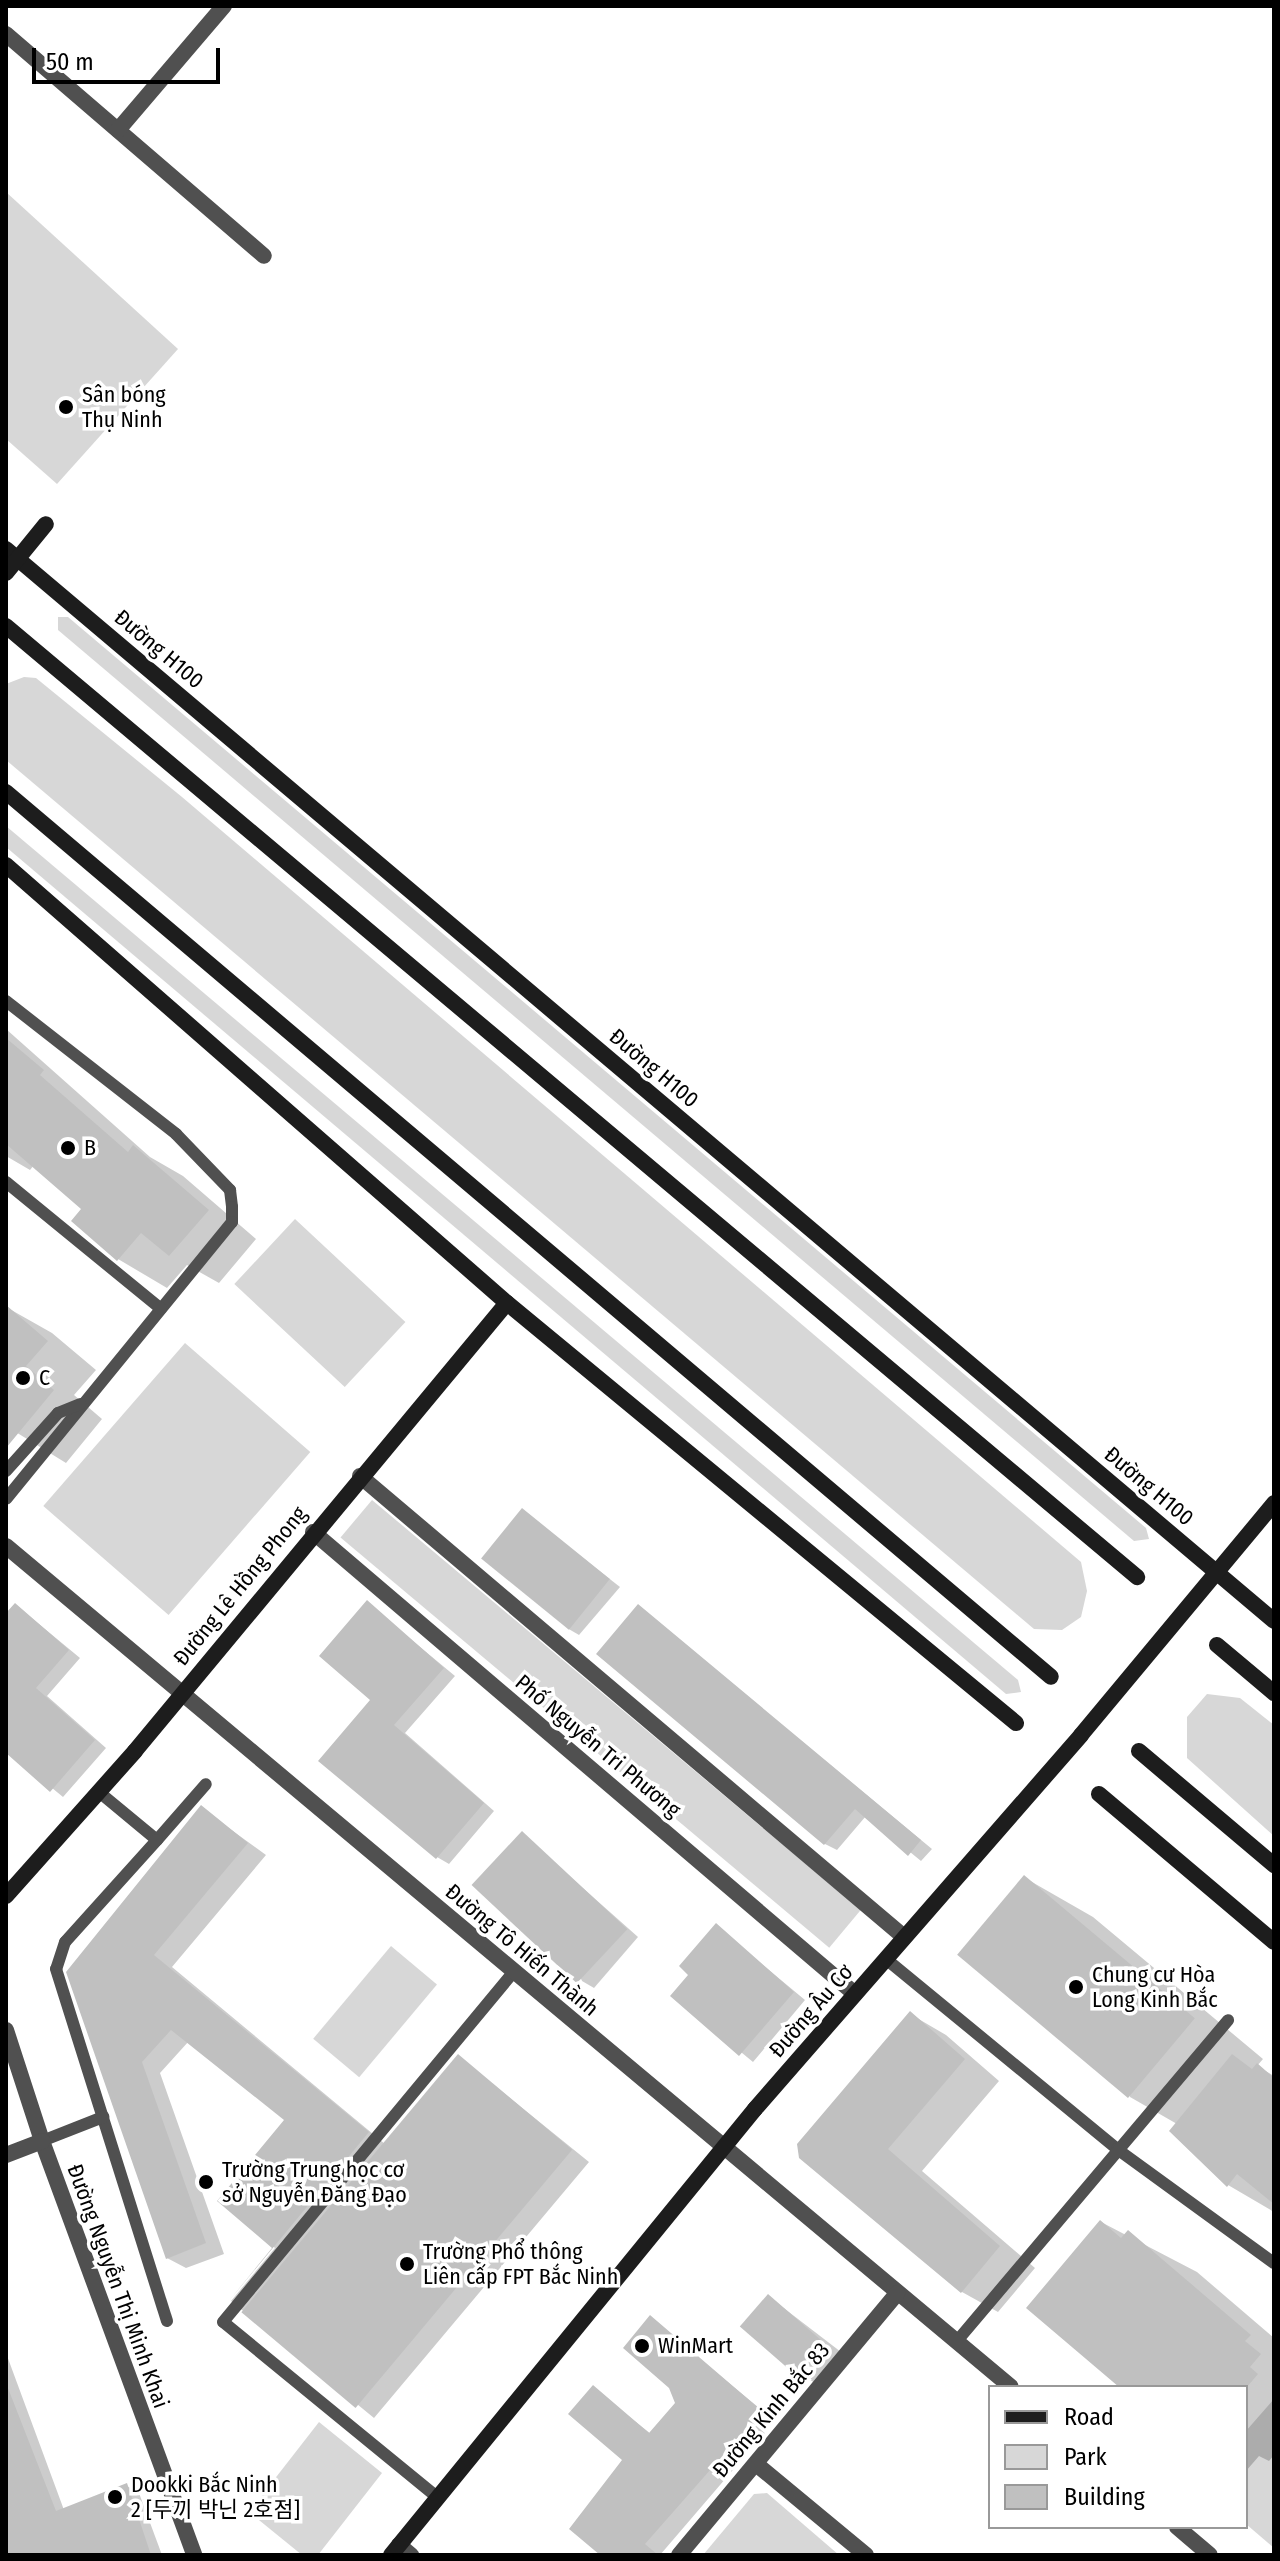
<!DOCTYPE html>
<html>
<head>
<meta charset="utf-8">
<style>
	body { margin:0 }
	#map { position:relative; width:1280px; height:2561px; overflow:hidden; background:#fff; font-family:"Fira Sans Condensed","Noto Sans KR",sans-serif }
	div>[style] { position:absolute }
	.green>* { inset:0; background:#d7d7d7; transform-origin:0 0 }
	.shadow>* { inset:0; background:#0003 }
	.building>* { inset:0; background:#c0c0c0; transform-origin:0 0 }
	.lane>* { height:12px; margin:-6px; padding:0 6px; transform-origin:6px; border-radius:6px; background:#505050 }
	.street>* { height:16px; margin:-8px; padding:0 8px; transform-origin:8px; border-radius:8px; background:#505050 }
	.secondary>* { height:16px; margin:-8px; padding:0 8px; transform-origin:8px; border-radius:8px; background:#1d1d1d }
	.dots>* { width:22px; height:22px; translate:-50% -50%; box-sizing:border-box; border:4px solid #fff; border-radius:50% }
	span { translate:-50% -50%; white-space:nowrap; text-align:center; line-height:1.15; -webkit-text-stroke:7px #fff; paint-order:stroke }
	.poi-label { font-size:22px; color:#000 }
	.left { translate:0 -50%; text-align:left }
	.street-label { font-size:22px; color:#000 }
	.frame { position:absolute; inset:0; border:8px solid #000; pointer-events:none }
	.legend { position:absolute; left:988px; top:2385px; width:260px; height:144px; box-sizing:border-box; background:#fff; border:2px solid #999; margin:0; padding:10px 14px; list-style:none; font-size:24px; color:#000 }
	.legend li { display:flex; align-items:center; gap:16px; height:40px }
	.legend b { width:40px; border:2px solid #999 }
	.scale { position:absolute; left:32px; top:48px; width:188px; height:36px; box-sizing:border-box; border:4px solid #000; border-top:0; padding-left:10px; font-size:24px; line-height:28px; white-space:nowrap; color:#000; -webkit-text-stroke:6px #fff; paint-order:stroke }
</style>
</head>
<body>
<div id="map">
	<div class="green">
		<div style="clip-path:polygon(6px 192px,178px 349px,57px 484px,6px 439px)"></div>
		<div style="clip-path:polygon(58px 617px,68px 617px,1146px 1528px,1149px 1539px,1134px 1541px,58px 630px)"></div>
		<div style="clip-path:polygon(24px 677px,36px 678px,182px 797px,1081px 1562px,1087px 1591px,1081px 1617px,1062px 1630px,1034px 1629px,6px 760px,6px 684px)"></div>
		<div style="clip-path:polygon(6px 826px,1018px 1680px,1021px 1692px,1006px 1694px,6px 847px)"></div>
		<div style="left:295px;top:1219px;width:151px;height:89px;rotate:43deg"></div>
		<div style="left:185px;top:1343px;width:166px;height:216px;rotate:41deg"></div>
		<div style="left:372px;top:1500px;width:638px;height:49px;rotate:40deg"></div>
		<div style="clip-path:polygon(1207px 1694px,1240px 1698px,1274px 1725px,1274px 1836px,1187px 1758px,1187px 1717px)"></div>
		<div style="left:391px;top:1946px;width:60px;height:121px;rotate:40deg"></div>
		<div style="clip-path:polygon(1274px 2399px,1274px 2548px,1246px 2524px,1246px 2431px)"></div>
		<div style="clip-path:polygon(319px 2422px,382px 2473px,318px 2555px,302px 2555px,249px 2512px)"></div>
		<div style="clip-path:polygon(767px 2493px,839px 2555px,703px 2555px,754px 2494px)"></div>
	</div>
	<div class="shadow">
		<div style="clip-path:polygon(6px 1029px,150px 1157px,183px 1176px,256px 1239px,219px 1283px,187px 1265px,167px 1288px,118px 1259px,84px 1208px,34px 1165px,30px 1170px,6px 1156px)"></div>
		<div style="clip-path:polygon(6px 1307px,52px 1333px,96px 1370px,74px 1395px,102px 1419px,66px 1463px,6px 1426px)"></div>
		<div style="clip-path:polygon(523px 1511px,620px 1587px,579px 1635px,567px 1628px)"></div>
		<div style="clip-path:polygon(367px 1603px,455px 1676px,405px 1733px,494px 1811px,449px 1864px,437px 1857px,373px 1700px)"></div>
		<div style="clip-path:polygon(16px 1605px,80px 1658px,47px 1696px,106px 1748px,63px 1797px,6px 1750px,6px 1617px)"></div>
		<div style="clip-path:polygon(639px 1607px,932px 1849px,921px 1861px,866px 1816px,837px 1850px,825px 1844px)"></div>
		<div style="clip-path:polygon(201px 1808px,266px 1855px,172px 1967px,385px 2144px,458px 2056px,589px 2162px,374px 2418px,231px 2301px,275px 2248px,220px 2201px,287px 2120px,189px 2041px,160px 2073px,224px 2254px,186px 2268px,167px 2258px,69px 1973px)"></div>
		<div style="clip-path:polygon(522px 1834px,638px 1937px,594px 1988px,582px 1981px)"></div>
		<div style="clip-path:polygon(1025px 1878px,1093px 1917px,1263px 2059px,1257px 2066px,1274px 2076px,1274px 2212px,1228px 2185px,1177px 2124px,1130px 2097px)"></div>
		<div style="clip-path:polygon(716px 1926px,805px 2000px,753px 2062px,673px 1996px,691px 1975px)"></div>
		<div style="clip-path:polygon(910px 2014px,946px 2035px,999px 2081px,922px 2171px,1035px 2268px,998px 2312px,962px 2292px,801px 2157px)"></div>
		<div style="clip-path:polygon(1101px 2222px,1197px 2272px,1274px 2338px,1274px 2455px,1269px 2461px,1259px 2456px,1246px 2471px,1246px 2387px,1122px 2387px)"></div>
		<div style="clip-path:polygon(768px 2296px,841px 2352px,815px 2383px,797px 2372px)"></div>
		<div style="clip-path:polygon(650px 2318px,775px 2421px,660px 2555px,603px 2555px,625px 2460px,593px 2388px,651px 2434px,683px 2397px)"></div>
		<div style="clip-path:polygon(6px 2353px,64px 2510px,127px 2486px,139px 2493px,162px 2555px,6px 2555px)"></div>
	</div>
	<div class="building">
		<div style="clip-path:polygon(6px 1038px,44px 1070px,40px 1075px,128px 1152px,133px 1145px,209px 1210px,169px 1256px,141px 1233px,117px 1261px,71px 1221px,81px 1209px,6px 1144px)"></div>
		<div style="clip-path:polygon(6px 1305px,48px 1341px,26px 1366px,54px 1390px,6px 1448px)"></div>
		<div style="left:522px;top:1508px;width:113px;height:65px;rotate:39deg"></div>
		<div style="clip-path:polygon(367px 1600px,444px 1668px,394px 1725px,484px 1803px,436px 1859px,318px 1761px,370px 1700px,319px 1656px)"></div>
		<div style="clip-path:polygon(15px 1603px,69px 1650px,36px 1688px,95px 1740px,50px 1792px,6px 1753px,6px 1613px)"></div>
		<div style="clip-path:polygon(638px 1604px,921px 1840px,908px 1856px,855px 1809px,824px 1845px,596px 1654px)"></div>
		<div style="clip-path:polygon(201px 1805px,248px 1843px,154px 1955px,369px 2132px,228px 2302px,272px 2248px,217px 2201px,284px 2120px,171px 2030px,142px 2062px,206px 2243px,166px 2259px,66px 1972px)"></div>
		<div style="left:522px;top:1831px;width:144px;height:74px;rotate:43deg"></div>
		<div style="left:1024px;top:1875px;width:223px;height:104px;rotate:40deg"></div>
		<div style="clip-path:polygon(716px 1923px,794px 1992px,739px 2056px,670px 1996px,688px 1975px,679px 1966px)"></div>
		<div style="clip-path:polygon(910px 2011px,965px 2059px,888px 2149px,1000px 2246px,961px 2293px,799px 2158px,797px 2144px)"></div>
		<div style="left:458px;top:2054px;width:149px;height:337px;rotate:40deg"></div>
		<div style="clip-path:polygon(1232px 2054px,1252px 2069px,1257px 2063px,1274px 2078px,1274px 2204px,1237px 2174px,1227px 2187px,1169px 2131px)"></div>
		<div style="clip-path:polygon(1100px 2220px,1121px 2238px,1128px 2230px,1251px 2335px,1245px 2341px,1261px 2354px,1250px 2367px,1258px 2374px,1247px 2387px,1119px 2387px,1026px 2308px)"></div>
		<div style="left:768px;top:2294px;width:72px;height:43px;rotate:41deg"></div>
		<div style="clip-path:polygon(650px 2315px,762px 2411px,645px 2544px,658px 2555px,600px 2555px,569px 2529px,622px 2460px,568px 2414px,593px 2385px,649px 2433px,675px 2403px,669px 2388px,623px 2348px)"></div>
		<div style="clip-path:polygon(6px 2383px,56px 2511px,127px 2483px,151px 2555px,6px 2555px)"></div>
	</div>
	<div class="lane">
		<div style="left:6px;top:1001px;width:216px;rotate:38deg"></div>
		<div style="left:176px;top:1134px;width:78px;rotate:46deg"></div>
		<div style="left:230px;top:1190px;width:17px;rotate:83deg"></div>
		<div style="left:232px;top:1207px;width:15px;rotate:90deg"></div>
		<div style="left:232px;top:1222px;width:357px;rotate:129.2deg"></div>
		<div style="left:6px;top:1182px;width:200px;rotate:39.3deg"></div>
		<div style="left:6px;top:1471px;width:78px;rotate:-48.1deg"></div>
		<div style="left:58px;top:1413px;width:24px;rotate:-22deg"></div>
		<div style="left:99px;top:1792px;width:75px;rotate:39.6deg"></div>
		<div style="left:157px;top:1840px;width:74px;rotate:-48.8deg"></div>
		<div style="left:157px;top:1840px;width:137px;rotate:132deg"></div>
		<div style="left:65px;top:1942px;width:28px;rotate:108deg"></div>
		<div style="left:56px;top:1969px;width:369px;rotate:72.5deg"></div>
		<div style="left:886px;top:1959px;width:299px;rotate:39.4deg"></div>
		<div style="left:1117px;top:2149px;width:194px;rotate:36deg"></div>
		<div style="left:42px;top:2141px;width:66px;rotate:-21.5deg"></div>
		<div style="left:957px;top:2341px;width:420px;rotate:-49.8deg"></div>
		<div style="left:437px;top:2497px;width:276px;rotate:-140.7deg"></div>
		<div style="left:223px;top:2322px;width:455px;rotate:-50.3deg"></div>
	</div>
	<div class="street">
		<div style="left:6px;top:34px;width:340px;rotate:40.7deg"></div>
		<div style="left:118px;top:130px;width:163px;rotate:-49.5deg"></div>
		<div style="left:360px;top:1476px;width:713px;rotate:40.28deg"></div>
		<div style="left:313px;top:1532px;width:712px;rotate:40.44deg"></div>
		<div style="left:6px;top:1546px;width:1310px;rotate:39.92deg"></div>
		<div style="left:6px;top:2030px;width:117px;rotate:72deg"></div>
		<div style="left:42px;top:2141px;width:441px;rotate:69.8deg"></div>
		<div style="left:6px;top:2155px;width:39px;rotate:-21deg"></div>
		<div style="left:756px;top:2464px;width:143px;rotate:39.6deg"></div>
		<div style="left:1177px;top:2527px;width:43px;rotate:40.3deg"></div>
		<div style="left:399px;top:2545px;width:16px;rotate:40deg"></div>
		<div style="left:679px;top:2555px;width:341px;rotate:-50.2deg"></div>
	</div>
	<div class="secondary">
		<div style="left:6px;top:549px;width:1660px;rotate:40.21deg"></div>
		<div style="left:6px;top:573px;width:63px;rotate:-50.8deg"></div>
		<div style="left:6px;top:626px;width:1478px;rotate:40.06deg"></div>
		<div style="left:6px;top:792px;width:1369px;rotate:40.26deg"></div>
		<div style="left:6px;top:865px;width:665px;rotate:41.16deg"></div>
		<div style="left:507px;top:1303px;width:660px;rotate:39.53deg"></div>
		<div style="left:1217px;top:1645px;width:75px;rotate:40.1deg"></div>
		<div style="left:1139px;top:1751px;width:177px;rotate:40.2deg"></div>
		<div style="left:1099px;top:1794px;width:229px;rotate:40.2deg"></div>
		<div style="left:6px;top:1896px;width:194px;rotate:-48.3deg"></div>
		<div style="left:135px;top:1751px;width:582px;rotate:-50.3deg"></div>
		<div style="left:391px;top:2555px;width:576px;rotate:-50.78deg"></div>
		<div style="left:755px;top:2109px;width:496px;rotate:-48.9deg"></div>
		<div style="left:1081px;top:1735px;width:302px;rotate:-50.2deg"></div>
	</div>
	<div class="dots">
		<div style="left:66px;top:407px;background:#000"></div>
		<div style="left:68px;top:1148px;background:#000"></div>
		<div style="left:23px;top:1378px;background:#000"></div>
		<div style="left:1076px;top:1987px;background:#000"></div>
		<div style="left:206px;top:2182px;background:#000"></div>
		<div style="left:407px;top:2264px;background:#000"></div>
		<div style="left:642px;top:2346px;background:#000"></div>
		<div style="left:115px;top:2497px;background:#000"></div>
	</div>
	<div class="poi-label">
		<span class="left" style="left:82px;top:407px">Sân bóng<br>Thụ Ninh</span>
		<span class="left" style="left:84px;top:1148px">B</span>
		<span class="left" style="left:39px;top:1378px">C</span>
		<span class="left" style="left:1092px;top:1987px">Chung cư Hòa<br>Long Kinh Bắc</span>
		<span class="left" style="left:222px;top:2182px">Trường Trung học cơ<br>sở Nguyễn Đăng Đạo</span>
		<span class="left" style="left:423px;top:2264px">Trường Phổ thông<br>Liên cấp FPT Bắc Ninh</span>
		<span class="left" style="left:658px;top:2346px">WinMart</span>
		<span class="left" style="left:131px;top:2497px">Dookki Bắc Ninh<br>2 [두끼 박닌 2호점]</span>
	</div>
	<div class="street-label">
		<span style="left:159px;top:649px;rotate:40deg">Đường H100</span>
		<span style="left:654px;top:1068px;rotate:40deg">Đường H100</span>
		<span style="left:1149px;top:1486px;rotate:40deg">Đường H100</span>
		<span style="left:240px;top:1586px;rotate:-51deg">Đường Lê Hồng Phong</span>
		<span style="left:598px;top:1746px;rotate:40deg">Phố Nguyễn Tri Phương</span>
		<span style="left:522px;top:1950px;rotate:40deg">Đường Tô Hiến Thành</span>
		<span style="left:811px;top:2011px;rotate:-49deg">Đường Âu Cơ</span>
		<span style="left:118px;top:2286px;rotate:70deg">Đường Nguyễn Thị Minh Khai</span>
		<span style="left:771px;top:2410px;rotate:-50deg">Đường Kinh Bắc 83</span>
	</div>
	<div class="frame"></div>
	<ul class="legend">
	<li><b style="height:10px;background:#1d1d1d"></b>Road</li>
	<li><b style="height:22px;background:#d7d7d7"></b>Park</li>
	<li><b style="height:22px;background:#c0c0c0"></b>Building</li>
	</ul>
	<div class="scale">50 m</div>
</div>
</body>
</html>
